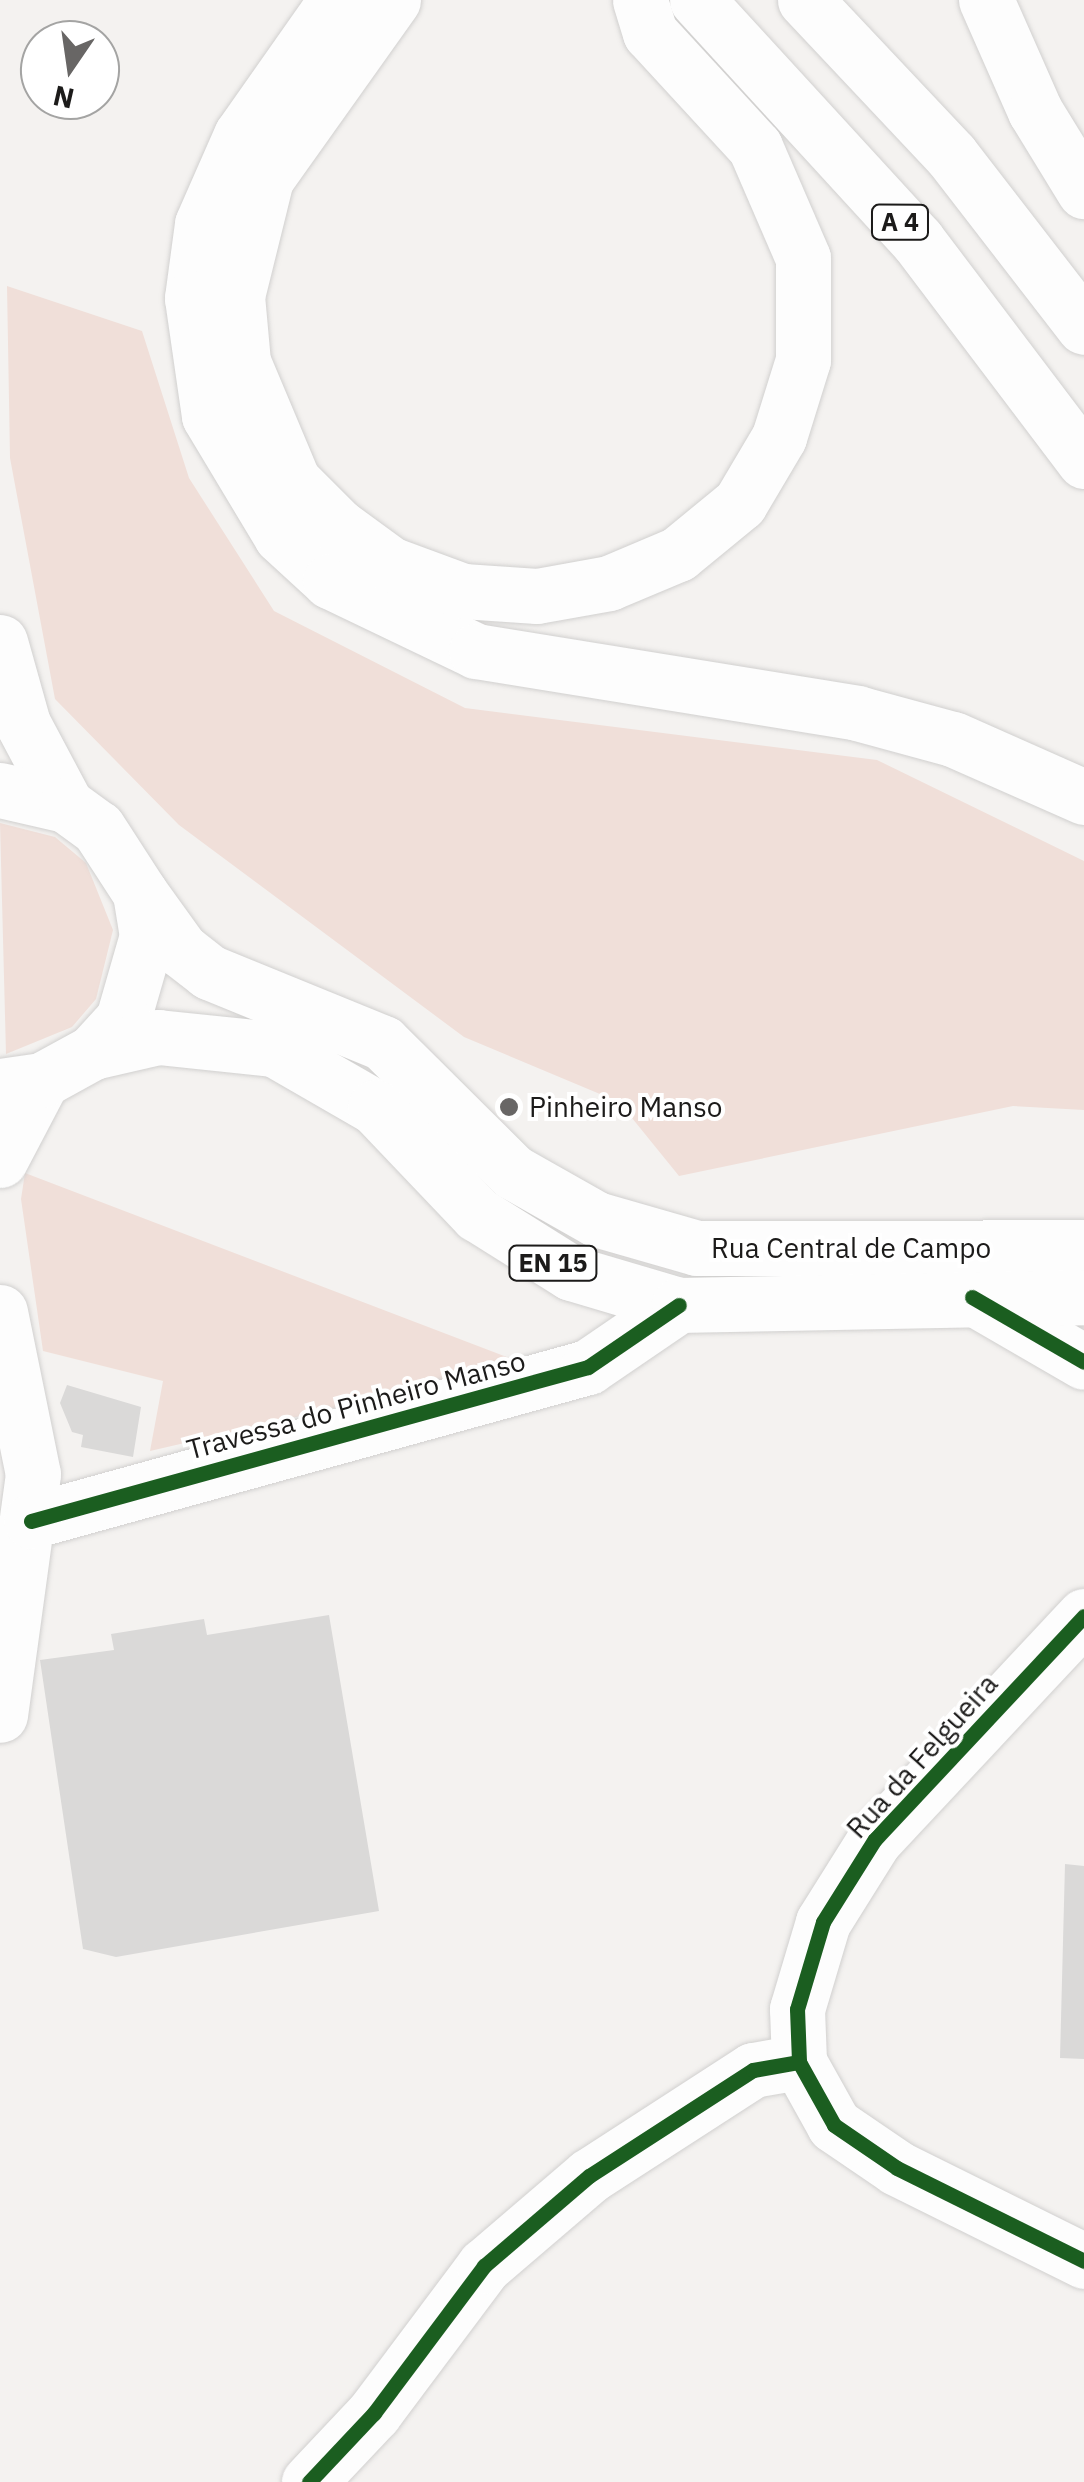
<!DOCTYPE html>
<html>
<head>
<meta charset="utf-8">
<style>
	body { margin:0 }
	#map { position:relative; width:1084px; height:2482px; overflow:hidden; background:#f4f2f0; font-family:"IBM Plex Sans",sans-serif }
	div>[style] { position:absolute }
	.green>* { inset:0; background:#f0dfd9 }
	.building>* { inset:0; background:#dad9d8 }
	.roads { filter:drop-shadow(0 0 2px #d1d0cf) drop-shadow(0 0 2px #d1d0cf) }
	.minor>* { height:55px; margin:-27.5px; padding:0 27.5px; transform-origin:27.5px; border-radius:27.5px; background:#fdfdfd }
	.major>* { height:55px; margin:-27.5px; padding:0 27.5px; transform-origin:27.5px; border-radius:27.5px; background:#fdfdfd }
	.highway>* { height:55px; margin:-27.5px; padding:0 27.5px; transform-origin:27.5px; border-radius:27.5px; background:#fdfdfd }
	.cycleway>* { height:15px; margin:-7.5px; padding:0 7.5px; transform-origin:7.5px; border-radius:7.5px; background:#1b5e20 }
	.dots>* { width:28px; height:28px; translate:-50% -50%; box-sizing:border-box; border:5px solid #fff; border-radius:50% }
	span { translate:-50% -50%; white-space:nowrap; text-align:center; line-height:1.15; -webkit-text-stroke:8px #fff; paint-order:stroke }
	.shield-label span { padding:2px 8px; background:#fff; border:2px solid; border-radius:8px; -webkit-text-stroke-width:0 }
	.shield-label { font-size:25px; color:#1c1b1a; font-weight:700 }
	.poi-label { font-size:28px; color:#1c1b1a }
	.left { translate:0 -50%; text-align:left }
	.street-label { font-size:28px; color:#1c1b1a }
	.north { position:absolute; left:20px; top:20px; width:100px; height:100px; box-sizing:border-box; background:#fff; border:2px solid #a4a4a3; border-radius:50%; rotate:193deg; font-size:28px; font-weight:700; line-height:40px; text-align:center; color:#1c1b1a }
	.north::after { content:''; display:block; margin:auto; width:35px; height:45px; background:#686665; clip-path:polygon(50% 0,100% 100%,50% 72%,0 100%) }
</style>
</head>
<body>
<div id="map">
	<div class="green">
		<div style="clip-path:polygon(7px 286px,142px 331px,189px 478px,274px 611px,465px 708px,877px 760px,1084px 861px,1084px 1110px,1013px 1106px,679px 1176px,619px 1102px,464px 1037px,179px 825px,55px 699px,10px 458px)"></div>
		<div style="clip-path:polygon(0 823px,55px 837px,86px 863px,113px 930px,96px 999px,72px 1027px,6px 1054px)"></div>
		<div style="clip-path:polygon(25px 1173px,525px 1364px,150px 1451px,163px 1381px,43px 1351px,21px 1199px)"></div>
	</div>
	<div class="building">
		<div style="clip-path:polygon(67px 1385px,141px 1407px,133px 1457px,81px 1447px,83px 1435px,72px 1432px,60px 1403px)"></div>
		<div style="clip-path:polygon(329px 1615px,379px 1911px,116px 1957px,83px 1949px,40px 1660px,114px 1650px,111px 1634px,204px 1619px,207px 1635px)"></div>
		<div style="clip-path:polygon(1065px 1864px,1084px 1866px,1084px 2059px,1060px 2058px)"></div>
	</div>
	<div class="roads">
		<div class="minor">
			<div style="left:0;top:1160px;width:90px;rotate:-62.3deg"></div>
			<div style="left:972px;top:1297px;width:129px;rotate:30.1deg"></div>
			<div style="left:0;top:1312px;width:165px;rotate:78.5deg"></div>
			<div style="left:33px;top:1474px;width:243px;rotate:97.8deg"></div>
			<div style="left:31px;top:1521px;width:578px;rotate:-15.46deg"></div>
			<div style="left:588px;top:1367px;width:110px;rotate:-34.3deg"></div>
			<div style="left:1084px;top:1616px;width:306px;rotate:133.1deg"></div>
			<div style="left:875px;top:1839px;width:98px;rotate:122.1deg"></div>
			<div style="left:823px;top:1922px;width:91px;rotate:106.6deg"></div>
			<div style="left:797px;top:2009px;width:53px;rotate:87.8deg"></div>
			<div style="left:799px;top:2062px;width:72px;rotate:60.9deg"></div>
			<div style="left:834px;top:2125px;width:76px;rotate:34.3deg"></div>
			<div style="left:897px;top:2168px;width:209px;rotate:26.4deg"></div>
			<div style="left:309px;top:2482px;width:95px;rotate:-46.7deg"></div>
			<div style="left:374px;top:2413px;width:184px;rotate:-53.2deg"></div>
			<div style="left:484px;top:2266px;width:138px;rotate:-40.6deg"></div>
			<div style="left:589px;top:2176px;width:195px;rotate:-32.9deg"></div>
			<div style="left:753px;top:2070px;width:47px;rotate:-9.9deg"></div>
		</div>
		<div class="major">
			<div style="left:0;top:642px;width:85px;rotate:74.3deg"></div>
			<div style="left:23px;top:724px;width:92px;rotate:62deg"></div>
			<div style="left:0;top:790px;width:68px;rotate:12.8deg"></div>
			<div style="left:66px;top:805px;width:39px;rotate:36deg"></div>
			<div style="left:98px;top:828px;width:77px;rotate:57.1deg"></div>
			<div style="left:140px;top:893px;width:44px;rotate:80.8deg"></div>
			<div style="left:147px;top:936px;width:86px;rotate:106.1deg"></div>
			<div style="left:123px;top:1019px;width:45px;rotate:132.3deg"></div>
			<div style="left:93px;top:1052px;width:58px;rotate:151.2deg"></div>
			<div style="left:42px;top:1080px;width:42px;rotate:171.9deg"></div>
			<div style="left:140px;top:893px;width:70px;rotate:54.3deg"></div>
			<div style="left:181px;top:950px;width:36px;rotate:38deg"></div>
			<div style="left:209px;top:972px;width:188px;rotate:22.2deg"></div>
			<div style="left:383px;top:1043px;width:183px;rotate:44.8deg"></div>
			<div style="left:513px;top:1172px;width:95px;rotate:29.5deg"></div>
			<div style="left:596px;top:1219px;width:105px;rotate:16deg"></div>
			<div style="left:697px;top:1248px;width:387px;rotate:-0.1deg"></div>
			<div style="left:93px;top:1052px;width:67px;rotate:-13deg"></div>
			<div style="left:158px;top:1037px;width:117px;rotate:5.9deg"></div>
			<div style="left:274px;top:1049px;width:116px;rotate:29.9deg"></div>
			<div style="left:375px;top:1107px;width:148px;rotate:46.4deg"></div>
			<div style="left:477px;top:1214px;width:111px;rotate:32.1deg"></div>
			<div style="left:571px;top:1273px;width:113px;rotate:16.5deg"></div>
			<div style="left:679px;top:1305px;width:405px;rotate:-1.1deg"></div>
		</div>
		<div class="highway">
			<div style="left:336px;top:0;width:165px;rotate:125.1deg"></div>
			<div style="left:241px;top:135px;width:97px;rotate:113.7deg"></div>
			<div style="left:202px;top:224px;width:75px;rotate:97.7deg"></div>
			<div style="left:192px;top:298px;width:119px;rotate:81.8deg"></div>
			<div style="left:209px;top:416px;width:140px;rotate:59deg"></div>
			<div style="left:281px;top:536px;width:67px;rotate:42.6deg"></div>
			<div style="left:330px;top:581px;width:162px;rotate:25.6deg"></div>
			<div style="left:476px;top:651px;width:386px;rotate:9.2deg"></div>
			<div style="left:857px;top:713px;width:99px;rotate:15.2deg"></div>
			<div style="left:953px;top:739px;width:143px;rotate:23.9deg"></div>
			<div style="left:393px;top:0;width:219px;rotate:125.4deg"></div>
			<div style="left:266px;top:179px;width:121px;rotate:103.9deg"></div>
			<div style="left:237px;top:296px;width:66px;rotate:84.8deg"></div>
			<div style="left:243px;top:362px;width:129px;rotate:67.2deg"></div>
			<div style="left:293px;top:481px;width:64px;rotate:45deg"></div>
			<div style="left:338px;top:526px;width:64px;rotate:36.2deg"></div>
			<div style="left:390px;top:564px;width:78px;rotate:20.3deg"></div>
			<div style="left:463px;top:591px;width:74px;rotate:3.9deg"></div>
			<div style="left:537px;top:596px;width:73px;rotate:-10.2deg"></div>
			<div style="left:609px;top:583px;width:75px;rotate:-22.8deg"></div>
			<div style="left:678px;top:554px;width:80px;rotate:-39.4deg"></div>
			<div style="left:740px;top:503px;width:77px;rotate:-59.4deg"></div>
			<div style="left:779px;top:437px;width:81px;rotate:-72.7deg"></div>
			<div style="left:803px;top:360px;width:102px;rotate:-90deg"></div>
			<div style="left:803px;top:258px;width:121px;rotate:-113.4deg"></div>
			<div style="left:755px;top:147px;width:155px;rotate:-132.6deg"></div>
			<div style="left:650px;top:33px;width:34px;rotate:-107deg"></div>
			<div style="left:697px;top:0;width:326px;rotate:47.5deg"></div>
			<div style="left:917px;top:240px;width:277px;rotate:52.9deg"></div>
			<div style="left:805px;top:0;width:213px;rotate:46.7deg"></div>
			<div style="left:951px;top:155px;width:217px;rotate:52.3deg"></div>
			<div style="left:986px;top:0;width:121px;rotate:66.2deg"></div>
			<div style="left:1035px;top:111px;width:94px;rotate:58.5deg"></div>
		</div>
	</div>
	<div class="cycleway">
		<div style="left:972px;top:1297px;width:129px;rotate:30.1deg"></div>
		<div style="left:31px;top:1521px;width:578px;rotate:-15.46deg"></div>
		<div style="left:588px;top:1367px;width:110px;rotate:-34.3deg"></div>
		<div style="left:1084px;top:1616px;width:306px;rotate:133.1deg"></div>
		<div style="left:875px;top:1839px;width:98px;rotate:122.1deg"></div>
		<div style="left:823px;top:1922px;width:91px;rotate:106.6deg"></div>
		<div style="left:797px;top:2009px;width:53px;rotate:87.8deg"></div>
		<div style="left:799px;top:2062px;width:72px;rotate:60.9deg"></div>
		<div style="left:834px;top:2125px;width:76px;rotate:34.3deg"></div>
		<div style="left:897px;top:2168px;width:209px;rotate:26.4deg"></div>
		<div style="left:309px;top:2482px;width:95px;rotate:-46.7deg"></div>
		<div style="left:374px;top:2413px;width:184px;rotate:-53.2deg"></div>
		<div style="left:484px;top:2266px;width:138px;rotate:-40.6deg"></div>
		<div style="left:589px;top:2176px;width:195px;rotate:-32.9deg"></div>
		<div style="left:753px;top:2070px;width:47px;rotate:-9.9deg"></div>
	</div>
	<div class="dots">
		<div style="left:509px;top:1107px;background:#686665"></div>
	</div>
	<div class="shield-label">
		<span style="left:900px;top:222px">A 4</span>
		<span style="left:553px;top:1263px">EN 15</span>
	</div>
	<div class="poi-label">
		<span class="left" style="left:529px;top:1107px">Pinheiro Manso</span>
	</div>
	<div class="street-label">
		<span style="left:851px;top:1248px">Rua Central de Campo</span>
		<span style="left:356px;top:1405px;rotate:-15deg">Travessa do Pinheiro Manso</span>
		<span style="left:922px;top:1756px;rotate:-48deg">Rua da Felgueira</span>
	</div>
	<div class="north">N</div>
</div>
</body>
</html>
